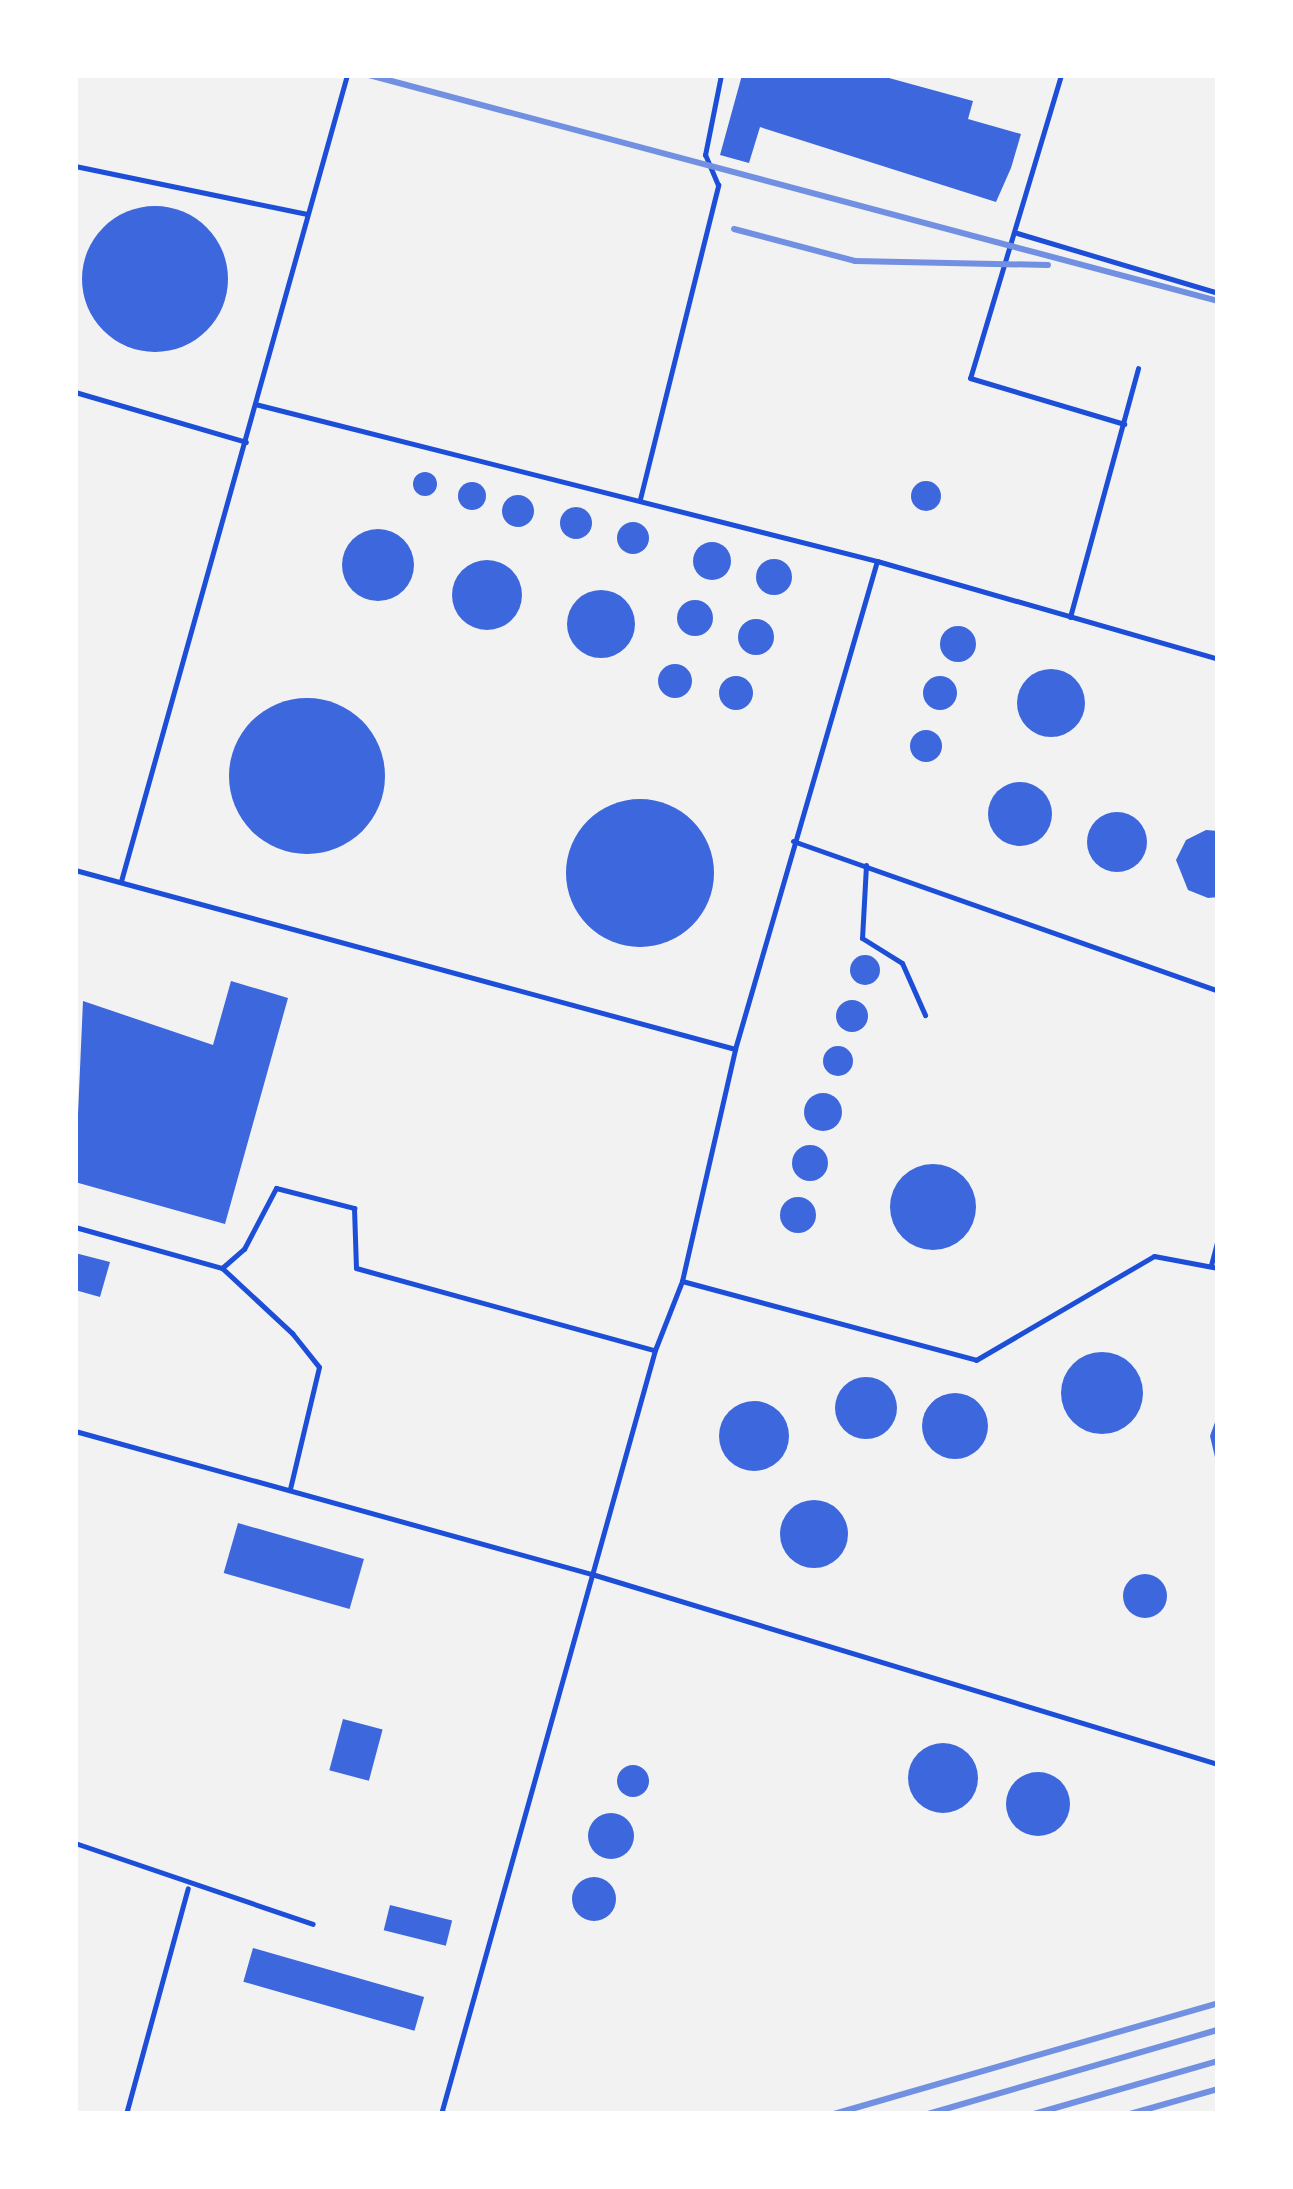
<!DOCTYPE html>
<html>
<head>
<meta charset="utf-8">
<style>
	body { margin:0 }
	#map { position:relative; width:1293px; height:2189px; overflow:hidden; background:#f2f2f2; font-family:"Roboto Condensed",sans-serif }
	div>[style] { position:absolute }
	.building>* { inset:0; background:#3d67dc; transform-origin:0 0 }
	.round { border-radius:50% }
	.service>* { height:5px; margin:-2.5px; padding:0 2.5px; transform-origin:2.5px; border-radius:2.5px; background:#1d4ed8 }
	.rail>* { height:6px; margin:-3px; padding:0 3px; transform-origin:3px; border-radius:3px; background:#7290e2 }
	span { translate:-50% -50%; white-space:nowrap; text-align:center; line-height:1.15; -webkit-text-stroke:8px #fff; paint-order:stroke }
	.frame { position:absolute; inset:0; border:78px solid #fff; pointer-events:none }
</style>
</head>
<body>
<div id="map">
	<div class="building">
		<div style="clip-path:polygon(742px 75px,878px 75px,973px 101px,968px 119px,1021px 134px,1011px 168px,996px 202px,760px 127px,749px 163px,720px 155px)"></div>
		<div class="round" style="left:82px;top:206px;width:146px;height:146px"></div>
		<div class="round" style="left:413px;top:472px;width:24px;height:24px"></div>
		<div class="round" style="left:911px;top:481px;width:30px;height:30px"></div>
		<div class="round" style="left:458px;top:482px;width:28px;height:28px"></div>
		<div class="round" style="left:502px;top:495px;width:32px;height:32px"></div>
		<div class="round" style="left:560px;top:507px;width:32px;height:32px"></div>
		<div class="round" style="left:617px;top:522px;width:32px;height:32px"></div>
		<div class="round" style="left:342px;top:529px;width:72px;height:72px"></div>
		<div class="round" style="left:693px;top:542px;width:38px;height:38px"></div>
		<div class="round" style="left:756px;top:559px;width:36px;height:36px"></div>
		<div class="round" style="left:452px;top:560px;width:70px;height:70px"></div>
		<div class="round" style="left:567px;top:590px;width:68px;height:68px"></div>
		<div class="round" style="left:677px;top:600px;width:36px;height:36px"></div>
		<div class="round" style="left:738px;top:619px;width:36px;height:36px"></div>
		<div class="round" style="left:940px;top:626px;width:36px;height:36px"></div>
		<div class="round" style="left:658px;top:664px;width:34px;height:34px"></div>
		<div class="round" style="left:1017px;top:669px;width:68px;height:68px"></div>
		<div class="round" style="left:719px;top:676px;width:34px;height:34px"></div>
		<div class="round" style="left:923px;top:676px;width:34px;height:34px"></div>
		<div class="round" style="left:229px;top:698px;width:156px;height:156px"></div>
		<div class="round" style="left:910px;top:730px;width:32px;height:32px"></div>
		<div class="round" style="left:988px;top:782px;width:64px;height:64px"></div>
		<div class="round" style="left:566px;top:799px;width:148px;height:148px"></div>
		<div class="round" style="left:1087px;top:812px;width:60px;height:60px"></div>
		<div style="clip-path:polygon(1206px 830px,1218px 831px,1218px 897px,1208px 898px,1188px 890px,1176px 860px,1186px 840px)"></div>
		<div class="round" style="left:850px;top:955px;width:30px;height:30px"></div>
		<div style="clip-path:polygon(231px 981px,288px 998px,225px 1224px,75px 1182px,83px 1001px,213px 1045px)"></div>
		<div class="round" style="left:836px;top:1000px;width:32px;height:32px"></div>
		<div class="round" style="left:823px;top:1046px;width:30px;height:30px"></div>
		<div class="round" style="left:804px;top:1093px;width:38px;height:38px"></div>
		<div class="round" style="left:792px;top:1145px;width:36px;height:36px"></div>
		<div class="round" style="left:890px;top:1164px;width:86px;height:86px"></div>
		<div class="round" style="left:780px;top:1197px;width:36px;height:36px"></div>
		<div style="clip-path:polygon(75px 1253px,110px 1262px,100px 1297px,75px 1290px)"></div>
		<div class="round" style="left:1061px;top:1352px;width:82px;height:82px"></div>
		<div class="round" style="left:835px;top:1377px;width:62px;height:62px"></div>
		<div class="round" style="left:922px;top:1393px;width:66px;height:66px"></div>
		<div class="round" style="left:719px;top:1401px;width:70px;height:70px"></div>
		<div style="clip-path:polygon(1218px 1414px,1218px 1470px,1210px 1436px)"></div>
		<div class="round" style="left:780px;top:1500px;width:68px;height:68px"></div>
		<div style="left:238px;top:1523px;width:131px;height:52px;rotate:16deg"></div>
		<div class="round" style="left:1123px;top:1574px;width:44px;height:44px"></div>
		<div style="left:343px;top:1719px;width:41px;height:53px;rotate:15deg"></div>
		<div class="round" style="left:908px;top:1743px;width:70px;height:70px"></div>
		<div class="round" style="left:617px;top:1765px;width:32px;height:32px"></div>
		<div class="round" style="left:1006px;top:1772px;width:64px;height:64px"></div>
		<div class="round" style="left:588px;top:1813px;width:46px;height:46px"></div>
		<div class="round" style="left:572px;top:1877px;width:44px;height:44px"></div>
		<div style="left:390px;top:1905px;width:64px;height:26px;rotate:14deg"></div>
		<div style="left:253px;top:1948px;width:178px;height:35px;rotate:16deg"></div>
	</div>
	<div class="service">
		<div style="left:1061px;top:75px;width:316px;rotate:106.7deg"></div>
		<div style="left:970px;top:378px;width:161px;rotate:16.6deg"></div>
		<div style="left:75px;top:166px;width:237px;rotate:11.7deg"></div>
		<div style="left:1017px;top:233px;width:210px;rotate:16.6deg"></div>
		<div style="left:75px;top:392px;width:178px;rotate:16.3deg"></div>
		<div style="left:255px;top:404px;width:642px;rotate:14.17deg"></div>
		<div style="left:877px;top:561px;width:355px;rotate:16deg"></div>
		<div style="left:640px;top:499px;width:324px;rotate:-76deg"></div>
		<div style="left:718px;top:185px;width:33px;rotate:-113deg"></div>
		<div style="left:705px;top:155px;width:82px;rotate:-78.7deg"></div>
		<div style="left:1070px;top:617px;width:258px;rotate:-74.7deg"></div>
		<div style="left:793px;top:841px;width:451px;rotate:19.4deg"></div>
		<div style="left:866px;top:865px;width:73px;rotate:93.1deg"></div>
		<div style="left:862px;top:938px;width:47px;rotate:32deg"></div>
		<div style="left:902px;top:963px;width:57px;rotate:66.1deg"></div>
		<div style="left:75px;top:870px;width:684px;rotate:15.17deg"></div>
		<div style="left:121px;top:881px;width:837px;rotate:-74.34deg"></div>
		<div style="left:75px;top:1227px;width:153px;rotate:15.6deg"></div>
		<div style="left:222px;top:1268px;width:96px;rotate:42.9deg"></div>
		<div style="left:292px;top:1333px;width:43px;rotate:51.5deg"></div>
		<div style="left:319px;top:1367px;width:125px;rotate:103.4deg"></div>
		<div style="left:1211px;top:1265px;width:28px;rotate:-75deg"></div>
		<div style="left:222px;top:1268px;width:29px;rotate:-41deg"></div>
		<div style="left:244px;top:1249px;width:69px;rotate:-62.3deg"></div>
		<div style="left:276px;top:1188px;width:81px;rotate:14.4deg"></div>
		<div style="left:354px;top:1208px;width:60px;rotate:88.1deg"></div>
		<div style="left:356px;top:1268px;width:309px;rotate:15.4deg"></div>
		<div style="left:682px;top:1281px;width:304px;rotate:15deg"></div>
		<div style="left:976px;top:1360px;width:206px;rotate:-30.3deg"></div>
		<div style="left:1154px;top:1256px;width:65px;rotate:10.6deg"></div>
		<div style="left:75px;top:1431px;width:540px;rotate:15.48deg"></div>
		<div style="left:595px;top:1575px;width:651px;rotate:16.88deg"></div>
		<div style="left:75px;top:1843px;width:251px;rotate:18.8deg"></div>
		<div style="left:126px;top:2114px;width:234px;rotate:-74.7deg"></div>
		<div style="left:441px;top:2114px;width:793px;rotate:-74.35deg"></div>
		<div style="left:655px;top:1350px;width:74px;rotate:-68.6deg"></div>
		<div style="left:682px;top:1281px;width:238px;rotate:-77.1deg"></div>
		<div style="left:735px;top:1049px;width:508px;rotate:-73.78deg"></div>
	</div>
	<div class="rail">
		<div style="left:369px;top:75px;width:879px;rotate:14.91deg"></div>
		<div style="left:734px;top:229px;width:125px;rotate:14.8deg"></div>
		<div style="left:855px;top:261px;width:193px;rotate:1.2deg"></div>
		<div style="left:834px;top:2114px;width:400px;rotate:-16.1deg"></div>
		<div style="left:928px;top:2114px;width:302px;rotate:-16.2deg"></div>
		<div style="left:1034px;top:2114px;width:191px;rotate:-16.1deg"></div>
		<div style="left:1130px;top:2114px;width:91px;rotate:-15.9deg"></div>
	</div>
	<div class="frame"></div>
</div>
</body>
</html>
